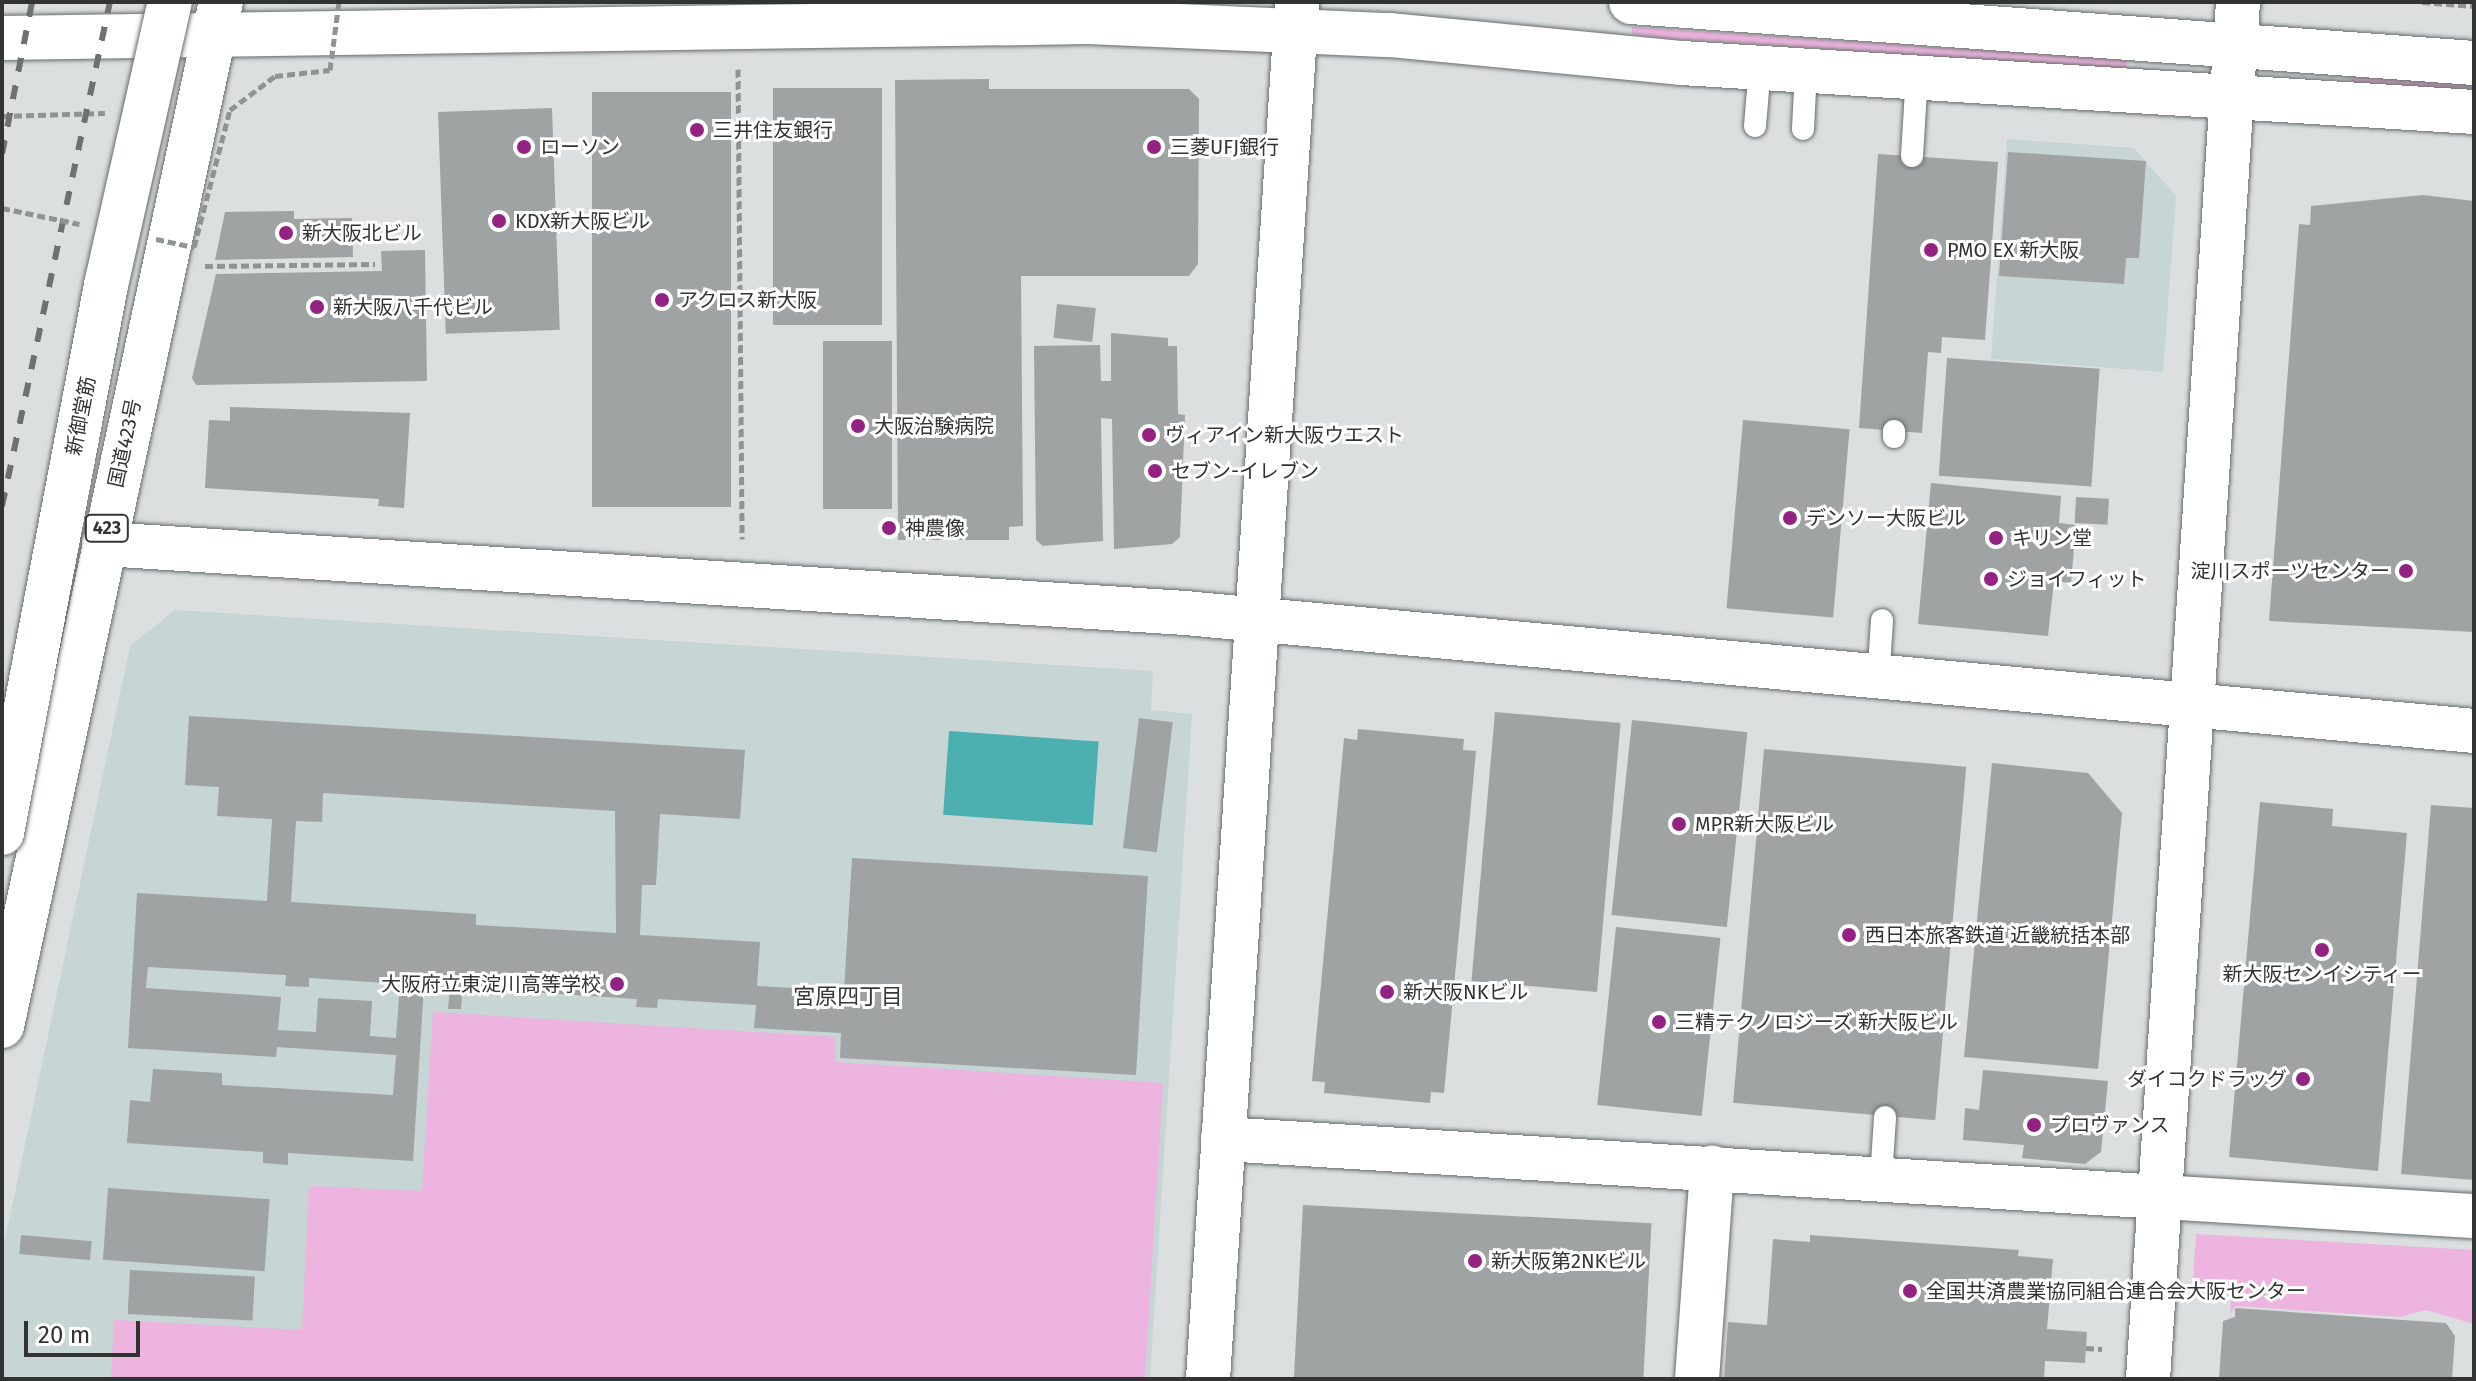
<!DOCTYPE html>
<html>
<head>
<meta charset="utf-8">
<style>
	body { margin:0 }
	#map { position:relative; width:2476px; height:1381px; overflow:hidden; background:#dbdfdf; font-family:"Fira Sans","Noto Sans JP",sans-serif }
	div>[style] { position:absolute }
	.built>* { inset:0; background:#c7d5d5 }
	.green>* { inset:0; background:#ecb4de; transform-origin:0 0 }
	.water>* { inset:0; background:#4cafb0; transform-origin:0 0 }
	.building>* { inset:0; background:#9fa3a3; transform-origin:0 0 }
	.path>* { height:5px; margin-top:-2.5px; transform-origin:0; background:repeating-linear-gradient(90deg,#909393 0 8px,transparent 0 12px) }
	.roads { filter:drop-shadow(0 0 2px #686c6c) drop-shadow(0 0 2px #686c6c) }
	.lane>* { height:22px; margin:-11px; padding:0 11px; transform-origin:11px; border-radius:11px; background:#fff }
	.street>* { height:44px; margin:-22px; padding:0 22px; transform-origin:22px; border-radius:22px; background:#fff }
	.secondary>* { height:44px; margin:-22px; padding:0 22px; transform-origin:22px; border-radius:22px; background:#fff }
	.highway>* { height:44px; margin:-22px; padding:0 22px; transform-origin:22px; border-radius:22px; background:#fff }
	.rail>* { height:6px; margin-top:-3px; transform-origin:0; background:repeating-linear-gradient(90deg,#6e7171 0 14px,transparent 0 28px) }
	.path-bridge>* { height:5px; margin-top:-2.5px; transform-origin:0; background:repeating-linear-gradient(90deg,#909393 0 8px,transparent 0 12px) }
	.bridges { filter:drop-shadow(0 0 2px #686c6c) drop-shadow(0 0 2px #686c6c) }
	.highway-bridge>* { height:44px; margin:-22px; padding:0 22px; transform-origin:22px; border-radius:22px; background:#fff }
	.dots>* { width:22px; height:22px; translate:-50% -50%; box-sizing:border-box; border:4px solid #fff; border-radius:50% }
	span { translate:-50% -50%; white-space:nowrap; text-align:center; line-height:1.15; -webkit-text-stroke:6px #fff; paint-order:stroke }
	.shield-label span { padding:2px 6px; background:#fff; border:2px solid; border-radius:6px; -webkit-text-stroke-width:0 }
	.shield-label { font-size:18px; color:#323434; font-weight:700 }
	.poi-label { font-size:20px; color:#323434 }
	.left { translate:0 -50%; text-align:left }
	.right { translate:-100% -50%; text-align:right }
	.street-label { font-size:20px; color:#323434 }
	.neighbourhood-label { font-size:22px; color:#363939 }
	.frame { position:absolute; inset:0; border:4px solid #323434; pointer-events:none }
	.scale { position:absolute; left:24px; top:1321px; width:116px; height:36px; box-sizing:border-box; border:4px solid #323434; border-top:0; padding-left:10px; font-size:24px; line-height:28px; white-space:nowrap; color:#323434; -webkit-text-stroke:6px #fff; paint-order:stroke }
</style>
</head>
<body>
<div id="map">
	<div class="built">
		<div style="clip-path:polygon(2007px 139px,2134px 148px,2176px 196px,2163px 372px,1991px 359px)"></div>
		<div style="clip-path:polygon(175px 610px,1153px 671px,1151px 710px,1192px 714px,1150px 1379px,2px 1379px,2px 1254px,130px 646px)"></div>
	</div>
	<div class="green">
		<div style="clip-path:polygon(1632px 27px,2127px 60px,2127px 69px,1664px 38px,1632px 34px)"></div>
		<div style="left:2351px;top:75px;width:123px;height:8px;rotate:4deg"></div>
		<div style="clip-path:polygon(433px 1012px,836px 1037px,835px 1062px,1163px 1083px,1145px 1379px,111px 1379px,114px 1320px,302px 1330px,309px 1186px,422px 1191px)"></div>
		<div style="clip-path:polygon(2196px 1234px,2474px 1250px,2474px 1324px,2426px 1310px,2400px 1317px,2235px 1306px,2230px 1314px,2232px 1284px,2193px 1281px)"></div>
	</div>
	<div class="water">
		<div style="left:949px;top:731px;width:150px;height:84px;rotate:4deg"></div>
	</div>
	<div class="building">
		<div style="clip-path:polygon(989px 79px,989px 89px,1189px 89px,1199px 99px,1198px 264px,1189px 276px,1021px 276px,1023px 526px,1009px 527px,1009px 540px,898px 540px,895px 80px)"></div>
		<div style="left:882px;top:88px;width:237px;height:109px;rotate:90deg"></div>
		<div style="left:592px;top:92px;width:139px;height:415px"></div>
		<div style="left:552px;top:108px;width:222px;height:114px;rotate:88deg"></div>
		<div style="clip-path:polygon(2008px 152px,2146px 161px,2139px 258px,2126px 258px,2124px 284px,1999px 276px)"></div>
		<div style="clip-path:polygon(1878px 154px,1998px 162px,1985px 340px,1942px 337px,1941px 353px,1928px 352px,1922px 433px,1859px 428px)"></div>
		<div style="clip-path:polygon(2423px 195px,2474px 201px,2474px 632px,2269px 621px,2299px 224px,2310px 225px,2311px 206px)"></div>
		<div style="clip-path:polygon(294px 211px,294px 219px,352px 218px,353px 257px,215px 260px,225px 212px)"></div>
		<div style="clip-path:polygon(425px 250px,427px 381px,196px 385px,192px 378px,216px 274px,382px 271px,381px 251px)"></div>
		<div style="left:1057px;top:304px;width:39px;height:34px;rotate:6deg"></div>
		<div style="clip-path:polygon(1111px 333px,1168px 338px,1168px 346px,1177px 346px,1178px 414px,1185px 415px,1180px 537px,1172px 544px,1114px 549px,1112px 419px,1101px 418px,1103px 541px,1043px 546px,1036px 540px,1034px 346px,1100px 345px,1101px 381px,1111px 381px)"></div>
		<div style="left:892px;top:341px;width:168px;height:69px;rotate:90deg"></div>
		<div style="left:1947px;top:358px;width:153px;height:118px;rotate:4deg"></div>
		<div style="clip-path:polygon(230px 407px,410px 413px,404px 508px,378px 506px,379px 499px,205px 488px,209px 420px,230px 421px)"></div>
		<div style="left:1743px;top:420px;width:107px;height:189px;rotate:5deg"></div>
		<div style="clip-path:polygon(1931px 483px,2061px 496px,2059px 523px,2076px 525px,2071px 583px,2054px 581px,2048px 636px,1918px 624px)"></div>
		<div style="left:2076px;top:497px;width:33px;height:26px;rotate:3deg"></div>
		<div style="left:1495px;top:712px;width:126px;height:270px;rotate:5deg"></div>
		<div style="clip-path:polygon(evenodd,189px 716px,745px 750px,740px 819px,660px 814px,656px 885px,642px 885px,640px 935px,760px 942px,757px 986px,844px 991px,852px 858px,1148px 876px,1136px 1075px,840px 1058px,841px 1033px,754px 1028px,756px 1005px,658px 999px,657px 1008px,636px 1007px,637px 999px,463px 988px,461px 1009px,448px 1009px,450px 987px,424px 985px,413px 1161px,288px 1153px,288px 1165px,263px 1163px,263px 1152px,127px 1143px,130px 1100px,150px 1102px,153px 1069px,222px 1073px,222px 1085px,393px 1095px,396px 1055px,277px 1047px,276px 1057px,128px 1048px,137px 893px,267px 901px,272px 819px,217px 816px,219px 787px,185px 785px,189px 716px,323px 793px,615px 811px,616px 933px,476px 925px,476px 914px,291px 902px,296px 821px,322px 822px,323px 793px,189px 716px,148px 967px,286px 975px,285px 986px,309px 987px,309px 978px,400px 984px,396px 1038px,370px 1036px,372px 1001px,318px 998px,316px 1032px,278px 1030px,281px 997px,146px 988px,148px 967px)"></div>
		<div style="left:1139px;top:718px;width:34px;height:131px;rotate:7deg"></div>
		<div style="left:1632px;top:720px;width:116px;height:196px;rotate:6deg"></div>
		<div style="clip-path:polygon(1358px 729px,1464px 739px,1463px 750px,1476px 751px,1444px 1093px,1431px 1092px,1430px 1103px,1324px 1093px,1325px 1082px,1312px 1081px,1344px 738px,1357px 740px)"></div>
		<div style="left:1764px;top:749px;width:203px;height:355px;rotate:5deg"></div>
		<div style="clip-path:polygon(1992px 763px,2088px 773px,2122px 813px,2098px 1069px,1964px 1057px)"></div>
		<div style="clip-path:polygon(2260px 802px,2333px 809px,2332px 826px,2407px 833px,2378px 1171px,2229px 1157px)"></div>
		<div style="clip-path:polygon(2431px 805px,2474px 808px,2474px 1180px,2401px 1174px)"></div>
		<div style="left:1616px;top:927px;width:105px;height:179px;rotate:6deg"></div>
		<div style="clip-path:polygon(1983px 1070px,2108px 1081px,2101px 1152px,2085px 1164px,2022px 1158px,2024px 1145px,1963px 1140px,1965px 1108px,1979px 1110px)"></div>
		<div style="left:108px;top:1188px;width:162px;height:72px;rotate:4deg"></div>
		<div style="left:1303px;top:1205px;width:349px;height:174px;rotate:3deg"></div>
		<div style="left:21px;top:1235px;width:71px;height:19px;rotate:5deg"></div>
		<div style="clip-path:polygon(1810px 1235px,2019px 1250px,2018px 1256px,2053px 1259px,2047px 1329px,2087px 1332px,2085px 1363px,2045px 1361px,2044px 1379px,1724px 1379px,1728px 1322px,1767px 1325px,1773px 1239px,1810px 1242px)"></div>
		<div style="left:130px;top:1270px;width:125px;height:44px;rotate:3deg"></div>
		<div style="clip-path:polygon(2235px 1308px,2446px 1323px,2455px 1336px,2452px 1379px,2219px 1379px,2223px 1321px,2235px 1317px)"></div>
	</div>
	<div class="path">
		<div style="left:2422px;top:2px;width:52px;rotate:4.4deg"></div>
		<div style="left:738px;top:69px;width:470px;rotate:89.5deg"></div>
		<div style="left:2px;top:116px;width:103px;rotate:-1.7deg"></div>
		<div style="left:205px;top:266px;width:170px;rotate:-0.7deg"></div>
		<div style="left:2086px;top:1348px;width:16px;rotate:4deg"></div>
	</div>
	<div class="roads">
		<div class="lane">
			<div style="left:1755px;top:126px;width:59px;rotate:-85.2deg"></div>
			<div style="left:1803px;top:129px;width:60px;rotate:-87.1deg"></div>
			<div style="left:1912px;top:156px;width:81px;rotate:-86.5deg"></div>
			<div style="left:1894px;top:437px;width:6px;rotate:-90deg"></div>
			<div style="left:1878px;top:681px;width:61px;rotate:-86.2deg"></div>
			<div style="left:1881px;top:1178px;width:61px;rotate:-86.2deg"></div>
		</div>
		<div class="street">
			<div style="left:2161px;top:1197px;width:314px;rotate:3.5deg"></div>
			<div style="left:1697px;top:1379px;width:212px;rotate:-85.9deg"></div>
		</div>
		<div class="secondary">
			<div style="left:1631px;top:2px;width:845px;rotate:4.14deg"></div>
			<div style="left:2px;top:38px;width:1086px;rotate:-0.84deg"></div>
			<div style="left:1088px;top:22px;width:302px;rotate:2.5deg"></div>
			<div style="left:1390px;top:35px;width:293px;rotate:5.5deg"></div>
			<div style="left:1682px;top:63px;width:794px;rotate:3.54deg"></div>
			<div style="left:104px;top:544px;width:1083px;rotate:3.65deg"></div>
			<div style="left:1185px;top:613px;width:1294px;rotate:5.23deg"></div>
			<div style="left:1223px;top:1139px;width:940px;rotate:3.54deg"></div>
			<div style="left:1208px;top:1379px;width:1380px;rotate:-86.3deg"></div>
			<div style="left:2148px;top:1379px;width:1380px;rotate:-86.26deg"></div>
		</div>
		<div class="highway">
			<div style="left:2px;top:1026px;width:1047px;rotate:-77.93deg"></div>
		</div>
	</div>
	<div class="rail">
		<div style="left:2px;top:154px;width:155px;rotate:-78.8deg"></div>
		<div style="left:2px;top:506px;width:515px;rotate:-77.91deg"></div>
	</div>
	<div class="path-bridge">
		<div style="left:2px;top:208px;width:79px;rotate:11.7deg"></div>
		<div style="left:156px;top:239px;width:39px;rotate:12deg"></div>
		<div style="left:194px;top:247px;width:142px;rotate:-75.3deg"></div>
		<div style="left:230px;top:110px;width:56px;rotate:-37.1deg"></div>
		<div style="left:275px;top:76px;width:55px;rotate:-6.2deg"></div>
		<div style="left:330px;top:70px;width:69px;rotate:-82.5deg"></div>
	</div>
	<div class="bridges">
		<div class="highway-bridge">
			<div style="left:2px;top:833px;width:558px;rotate:-79.25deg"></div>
			<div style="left:106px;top:285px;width:290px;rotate:-77.3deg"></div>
		</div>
	</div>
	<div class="dots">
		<div style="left:697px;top:130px;background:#932282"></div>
		<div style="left:524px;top:147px;background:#932282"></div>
		<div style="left:1154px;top:147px;background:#932282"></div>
		<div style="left:499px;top:221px;background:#932282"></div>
		<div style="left:286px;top:233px;background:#932282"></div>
		<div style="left:1931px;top:250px;background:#932282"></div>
		<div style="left:662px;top:300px;background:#932282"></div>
		<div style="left:317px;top:307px;background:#932282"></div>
		<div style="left:858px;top:426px;background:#932282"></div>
		<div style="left:1149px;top:435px;background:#932282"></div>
		<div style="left:1155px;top:471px;background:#932282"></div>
		<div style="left:1790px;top:518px;background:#932282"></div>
		<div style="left:889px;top:528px;background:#932282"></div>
		<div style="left:1996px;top:538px;background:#932282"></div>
		<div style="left:2406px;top:571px;background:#932282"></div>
		<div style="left:1991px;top:579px;background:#932282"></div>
		<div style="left:1679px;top:824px;background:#932282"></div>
		<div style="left:1849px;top:935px;background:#932282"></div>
		<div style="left:2322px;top:950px;background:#932282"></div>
		<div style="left:617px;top:984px;background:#932282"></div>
		<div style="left:1387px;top:992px;background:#932282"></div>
		<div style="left:1659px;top:1022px;background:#932282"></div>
		<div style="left:2303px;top:1079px;background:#932282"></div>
		<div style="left:2034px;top:1125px;background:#932282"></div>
		<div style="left:1475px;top:1261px;background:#932282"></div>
		<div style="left:1910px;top:1291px;background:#932282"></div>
	</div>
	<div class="shield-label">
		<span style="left:107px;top:528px">423</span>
	</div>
	<div class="poi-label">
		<span class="left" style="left:713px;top:130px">三井住友銀行</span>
		<span class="left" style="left:540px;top:147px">ローソン</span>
		<span class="left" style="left:1170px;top:147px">三菱UFJ銀行</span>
		<span class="left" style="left:515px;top:221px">KDX新大阪ビル</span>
		<span class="left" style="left:302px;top:233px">新大阪北ビル</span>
		<span class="left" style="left:1947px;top:250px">PMO EX 新大阪</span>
		<span class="left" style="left:678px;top:300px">アクロス新大阪</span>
		<span class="left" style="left:333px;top:307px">新大阪八千代ビル</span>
		<span class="left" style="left:874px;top:426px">大阪治験病院</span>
		<span class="left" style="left:1165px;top:435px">ヴィアイン新大阪ウエスト</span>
		<span class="left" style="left:1171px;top:471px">セブン-イレブン</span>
		<span class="left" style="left:1806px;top:518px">デンソー大阪ビル</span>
		<span class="left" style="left:905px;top:528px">神農像</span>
		<span class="left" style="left:2012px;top:538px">キリン堂</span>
		<span class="right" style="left:2390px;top:571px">淀川スポーツセンター</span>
		<span class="left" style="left:2007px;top:579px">ジョイフィット</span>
		<span class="left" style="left:1695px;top:824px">MPR新大阪ビル</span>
		<span class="left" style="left:1865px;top:935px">西日本旅客鉄道 近畿統括本部</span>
		<span style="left:2322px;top:974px">新大阪センイシティー</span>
		<span class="right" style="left:601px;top:984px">大阪府立東淀川高等学校</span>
		<span class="left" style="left:1403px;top:992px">新大阪NKビル</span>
		<span class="left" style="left:1675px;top:1022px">三精テクノロジーズ 新大阪ビル</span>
		<span class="right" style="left:2287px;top:1079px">ダイコクドラッグ</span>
		<span class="left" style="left:2050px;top:1125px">プロヴァンス</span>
		<span class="left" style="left:1491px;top:1261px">新大阪第2NKビル</span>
		<span class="left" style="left:1926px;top:1291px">全国共済農業協同組合連合会大阪センター</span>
	</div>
	<div class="street-label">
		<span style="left:81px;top:416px;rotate:-79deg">新御堂筋</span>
		<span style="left:125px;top:443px;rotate:-78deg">国道423号</span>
	</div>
	<div class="neighbourhood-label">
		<span style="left:848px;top:997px">宮原四丁目</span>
	</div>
	<div class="frame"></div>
	<div class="scale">20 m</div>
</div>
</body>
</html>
